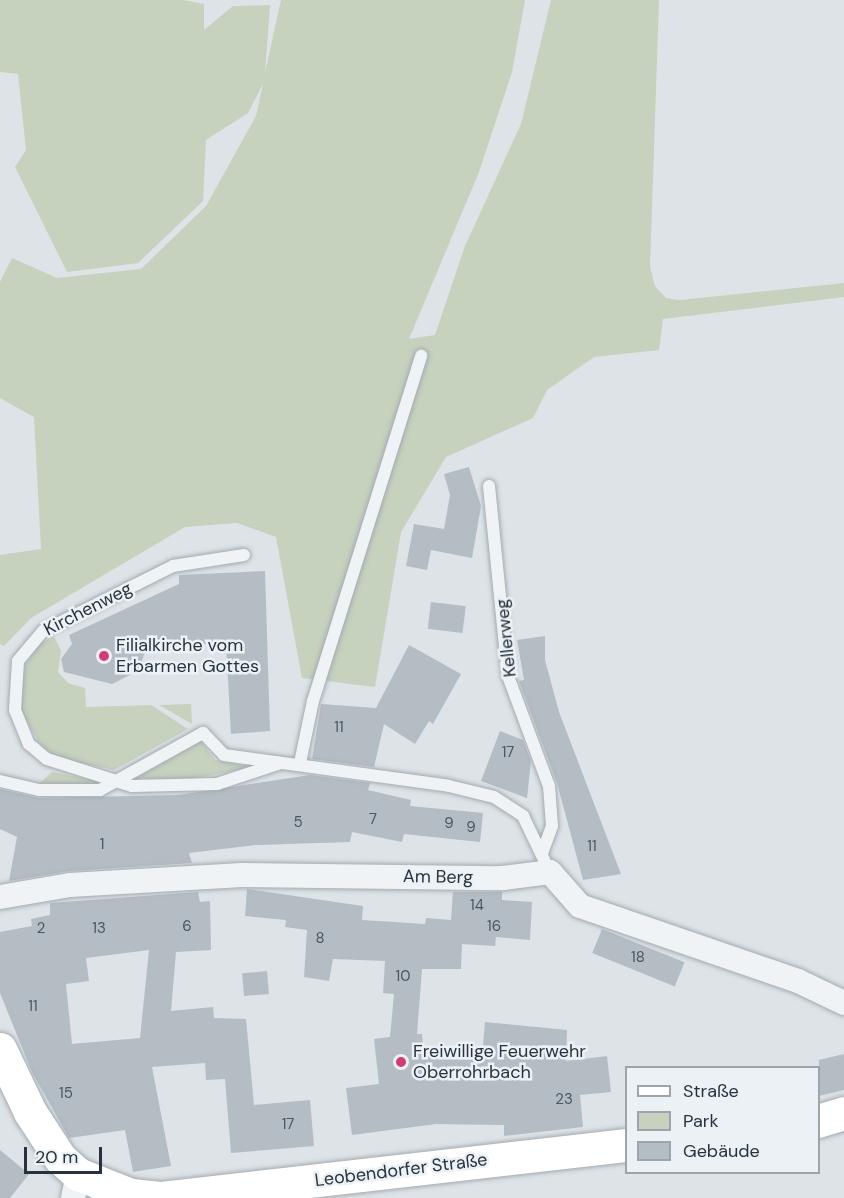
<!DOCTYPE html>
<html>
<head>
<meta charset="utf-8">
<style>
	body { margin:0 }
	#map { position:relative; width:844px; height:1198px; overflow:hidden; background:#dde3e7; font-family:"DM Sans",sans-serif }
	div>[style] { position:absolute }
	.green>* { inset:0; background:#c6d1be }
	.building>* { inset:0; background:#b4bdc4; transform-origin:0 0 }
	.roads { filter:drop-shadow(0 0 2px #a2abb1) drop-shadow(0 0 2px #a2abb1) }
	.service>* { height:12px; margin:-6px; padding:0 6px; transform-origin:6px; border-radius:6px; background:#eff3f5 }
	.minor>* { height:24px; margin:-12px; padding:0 12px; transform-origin:12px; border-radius:12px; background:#eff3f5 }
	.secondary>* { height:33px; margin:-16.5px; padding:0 16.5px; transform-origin:16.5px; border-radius:16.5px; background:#fff }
	.dots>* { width:16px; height:16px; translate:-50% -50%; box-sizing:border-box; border:3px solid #ecf1f5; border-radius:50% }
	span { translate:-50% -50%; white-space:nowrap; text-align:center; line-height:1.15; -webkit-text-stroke:5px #ecf1f5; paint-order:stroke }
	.number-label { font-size:15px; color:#4a5660 }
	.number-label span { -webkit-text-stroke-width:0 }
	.street-label { font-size:18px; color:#26333e }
	.poi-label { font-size:18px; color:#26333e }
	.left { translate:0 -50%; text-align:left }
	.legend { position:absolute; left:625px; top:1066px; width:195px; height:108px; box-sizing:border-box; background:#ecf1f5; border:2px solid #9da5ac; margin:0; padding:8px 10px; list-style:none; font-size:18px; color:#26333e }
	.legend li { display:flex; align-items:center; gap:12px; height:30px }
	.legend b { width:30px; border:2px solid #9da5ac }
	.scale { position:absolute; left:24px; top:1147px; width:78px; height:27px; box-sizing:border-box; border:3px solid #26333e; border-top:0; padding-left:8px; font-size:18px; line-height:21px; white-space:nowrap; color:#26333e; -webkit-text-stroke:4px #ecf1f5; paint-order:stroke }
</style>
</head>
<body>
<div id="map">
	<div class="green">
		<div style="clip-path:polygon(0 0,183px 0,204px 4px,204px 30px,233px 6px,270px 5px,265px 73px,281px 0,525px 0,512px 72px,479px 172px,409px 339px,435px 335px,465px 246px,521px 124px,551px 0,659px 0,650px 267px,655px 286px,666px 298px,680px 300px,844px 283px,844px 297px,663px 319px,659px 350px,594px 357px,547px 390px,533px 418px,446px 457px,401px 532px,375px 687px,302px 678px,276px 537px,237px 523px,185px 527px,31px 618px,4px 646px,0 644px,0 555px,41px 549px,34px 417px,0 398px,0 282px,12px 258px,57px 278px,141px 269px,206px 206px,256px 116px,263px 84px,248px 113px,206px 140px,203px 201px,138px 263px,67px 272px,15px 167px,26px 150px,18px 74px,0 72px)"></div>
		<div style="clip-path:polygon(54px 636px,61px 651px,58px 672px,68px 683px,85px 688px,86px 707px,151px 705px,188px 729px,114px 770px,58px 758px,42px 748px,22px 713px,22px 670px,39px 644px)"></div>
		<div style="clip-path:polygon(191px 704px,192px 724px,159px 705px)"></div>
		<div style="clip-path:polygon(200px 741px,215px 760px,253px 767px,187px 780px,135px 778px)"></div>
		<div style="clip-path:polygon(52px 772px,104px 782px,104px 784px,39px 784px)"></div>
	</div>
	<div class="building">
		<div style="clip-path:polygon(469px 467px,481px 506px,472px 558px,431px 550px,427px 570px,406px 566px,414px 524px,444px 529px,450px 495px,444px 474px)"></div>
		<div style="clip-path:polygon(265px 571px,270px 731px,231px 734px,226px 643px,147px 647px,138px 671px,112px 684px,64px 672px,61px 659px,72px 644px,69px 635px,179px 584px,179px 575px)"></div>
		<div style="left:431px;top:602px;width:35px;height:27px;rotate:7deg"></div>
		<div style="clip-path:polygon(545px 636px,545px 660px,559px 712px,621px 874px,583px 880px,557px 783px,519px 681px,524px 680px,517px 640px)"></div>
		<div style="clip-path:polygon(409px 645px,461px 674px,433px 724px,429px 721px,415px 744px,384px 724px,374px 767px,312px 759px,321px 704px,376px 708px)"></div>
		<div style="clip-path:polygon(500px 731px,523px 740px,531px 761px,527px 798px,481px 781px)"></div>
		<div style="clip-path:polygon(310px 775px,370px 783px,368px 790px,411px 800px,410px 806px,483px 813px,480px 842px,404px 834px,402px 842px,352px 832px,350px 842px,257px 845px,189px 853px,192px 863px,69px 871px,9px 881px,17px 837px,0 829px,0 789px,39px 798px,178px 795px)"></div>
		<div style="clip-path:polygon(247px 889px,363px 906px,362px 920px,425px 924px,426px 918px,451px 920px,453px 892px,502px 892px,502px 900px,532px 902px,530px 940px,496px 937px,495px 946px,462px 944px,461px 969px,422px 969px,417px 1034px,422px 1034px,424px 1055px,482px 1056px,485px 1022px,567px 1030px,566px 1061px,607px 1056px,611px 1092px,580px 1095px,583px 1127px,504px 1136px,504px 1125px,436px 1124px,352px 1135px,346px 1088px,379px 1084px,374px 1039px,390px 1037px,394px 994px,383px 993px,385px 961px,333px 959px,329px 981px,304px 977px,307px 930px,285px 927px,286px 920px,245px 916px)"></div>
		<div style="clip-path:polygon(evenodd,198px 892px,200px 902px,210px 901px,211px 950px,176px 952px,171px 1011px,213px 1007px,214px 1018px,246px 1019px,254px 1105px,310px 1100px,314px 1146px,231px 1153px,225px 1079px,206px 1080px,205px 1063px,152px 1067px,171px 1166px,133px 1172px,125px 1130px,69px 1138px,32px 1072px,0 993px,0 932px,32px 926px,31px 919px,50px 915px,50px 903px,198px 892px,149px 950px,140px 1038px,72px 1044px,66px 984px,89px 981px,86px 958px,149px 950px)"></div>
		<div style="left:602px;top:929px;width:89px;height:26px;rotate:22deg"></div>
		<div style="left:267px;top:971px;width:23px;height:25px;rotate:85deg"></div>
		<div style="clip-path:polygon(844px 1054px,844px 1090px,819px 1096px,819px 1060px)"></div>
		<div style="clip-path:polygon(0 1150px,29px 1174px,10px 1198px,0 1198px)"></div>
	</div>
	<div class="roads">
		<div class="service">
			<div style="left:489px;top:486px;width:191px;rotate:84.3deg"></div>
			<div style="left:508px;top:676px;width:117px;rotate:69.6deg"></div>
			<div style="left:549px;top:786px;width:40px;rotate:85.7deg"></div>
			<div style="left:552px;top:826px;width:30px;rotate:110deg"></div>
			<div style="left:244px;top:555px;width:72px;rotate:171.2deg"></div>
			<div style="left:173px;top:566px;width:145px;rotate:153.4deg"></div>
			<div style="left:43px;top:631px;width:39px;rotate:130deg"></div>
			<div style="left:18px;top:661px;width:49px;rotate:93.5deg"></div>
			<div style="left:15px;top:710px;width:37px;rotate:68deg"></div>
			<div style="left:29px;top:744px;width:23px;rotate:40deg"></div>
			<div style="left:47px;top:759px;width:89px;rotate:17.6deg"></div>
			<div style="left:132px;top:786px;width:85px;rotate:-1.3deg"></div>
			<div style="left:217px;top:784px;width:67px;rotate:-18.2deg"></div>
			<div style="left:300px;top:763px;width:63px;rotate:-78.2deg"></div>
			<div style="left:313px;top:701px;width:362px;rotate:-72.6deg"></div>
			<div style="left:0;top:781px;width:40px;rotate:13deg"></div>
			<div style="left:39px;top:790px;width:61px"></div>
			<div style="left:100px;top:790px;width:118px;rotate:-29deg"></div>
			<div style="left:203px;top:733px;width:30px;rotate:46deg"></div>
			<div style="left:224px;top:755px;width:227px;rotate:7.8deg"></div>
			<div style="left:449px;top:786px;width:46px;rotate:13.7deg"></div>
			<div style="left:494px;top:797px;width:35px;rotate:33deg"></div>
			<div style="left:523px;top:816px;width:62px;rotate:64.3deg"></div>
		</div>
		<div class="minor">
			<div style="left:0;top:897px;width:71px;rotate:-9.7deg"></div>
			<div style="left:70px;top:885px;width:172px;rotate:-3.3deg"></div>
			<div style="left:242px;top:875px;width:261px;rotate:0.7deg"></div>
			<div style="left:503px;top:878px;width:47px;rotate:-7.3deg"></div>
			<div style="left:550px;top:872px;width:45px;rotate:48.6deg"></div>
			<div style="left:580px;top:906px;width:231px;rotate:19deg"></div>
			<div style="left:798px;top:981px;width:51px;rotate:25.6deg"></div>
			<div style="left:73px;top:1198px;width:25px;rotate:-78deg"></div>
		</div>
		<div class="secondary">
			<div style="left:0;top:1049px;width:70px;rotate:64.5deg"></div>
			<div style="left:30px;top:1112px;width:55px;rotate:56.9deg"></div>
			<div style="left:60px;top:1158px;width:24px;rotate:42deg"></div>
			<div style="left:78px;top:1174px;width:57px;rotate:21.6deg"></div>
			<div style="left:131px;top:1195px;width:29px;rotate:6deg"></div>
			<div style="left:160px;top:1198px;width:469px;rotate:-6.5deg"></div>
			<div style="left:818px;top:1121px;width:27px;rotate:-17deg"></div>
		</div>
	</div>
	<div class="dots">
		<div style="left:104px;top:656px;background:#d03e71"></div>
		<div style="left:401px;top:1062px;background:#d03e71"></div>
	</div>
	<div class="number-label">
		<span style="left:339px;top:728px">11</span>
		<span style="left:508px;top:753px">17</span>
		<span style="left:373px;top:820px">7</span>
		<span style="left:298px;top:823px">5</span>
		<span style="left:449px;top:824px">9</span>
		<span style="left:471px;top:828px">9</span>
		<span style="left:102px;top:845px">1</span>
		<span style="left:592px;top:847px">11</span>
		<span style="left:477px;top:906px">14</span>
		<span style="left:187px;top:927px">6</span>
		<span style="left:494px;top:927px">16</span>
		<span style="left:41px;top:929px">2</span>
		<span style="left:99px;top:929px">13</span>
		<span style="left:320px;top:939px">8</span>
		<span style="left:638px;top:958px">18</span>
		<span style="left:403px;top:977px">10</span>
		<span style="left:33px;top:1007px">11</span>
		<span style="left:66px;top:1094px">15</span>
		<span style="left:564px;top:1100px">23</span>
		<span style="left:288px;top:1125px">17</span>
	</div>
	<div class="street-label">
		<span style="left:88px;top:609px;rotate:-27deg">Kirchenweg</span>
		<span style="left:506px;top:638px;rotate:-96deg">Kellerweg</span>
		<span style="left:438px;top:877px;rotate:1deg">Am Berg</span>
		<span style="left:401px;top:1170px;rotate:-7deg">Leobendorfer Straße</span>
	</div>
	<div class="poi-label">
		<span class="left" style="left:116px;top:656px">Filialkirche vom<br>Erbarmen Gottes</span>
		<span class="left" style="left:413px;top:1062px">Freiwillige Feuerwehr<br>Oberrohrbach</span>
	</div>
	<ul class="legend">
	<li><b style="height:8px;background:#fff"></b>Straße</li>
	<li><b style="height:16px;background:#c6d1be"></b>Park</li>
	<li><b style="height:16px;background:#b4bdc4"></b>Gebäude</li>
	</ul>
	<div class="scale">20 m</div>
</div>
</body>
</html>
